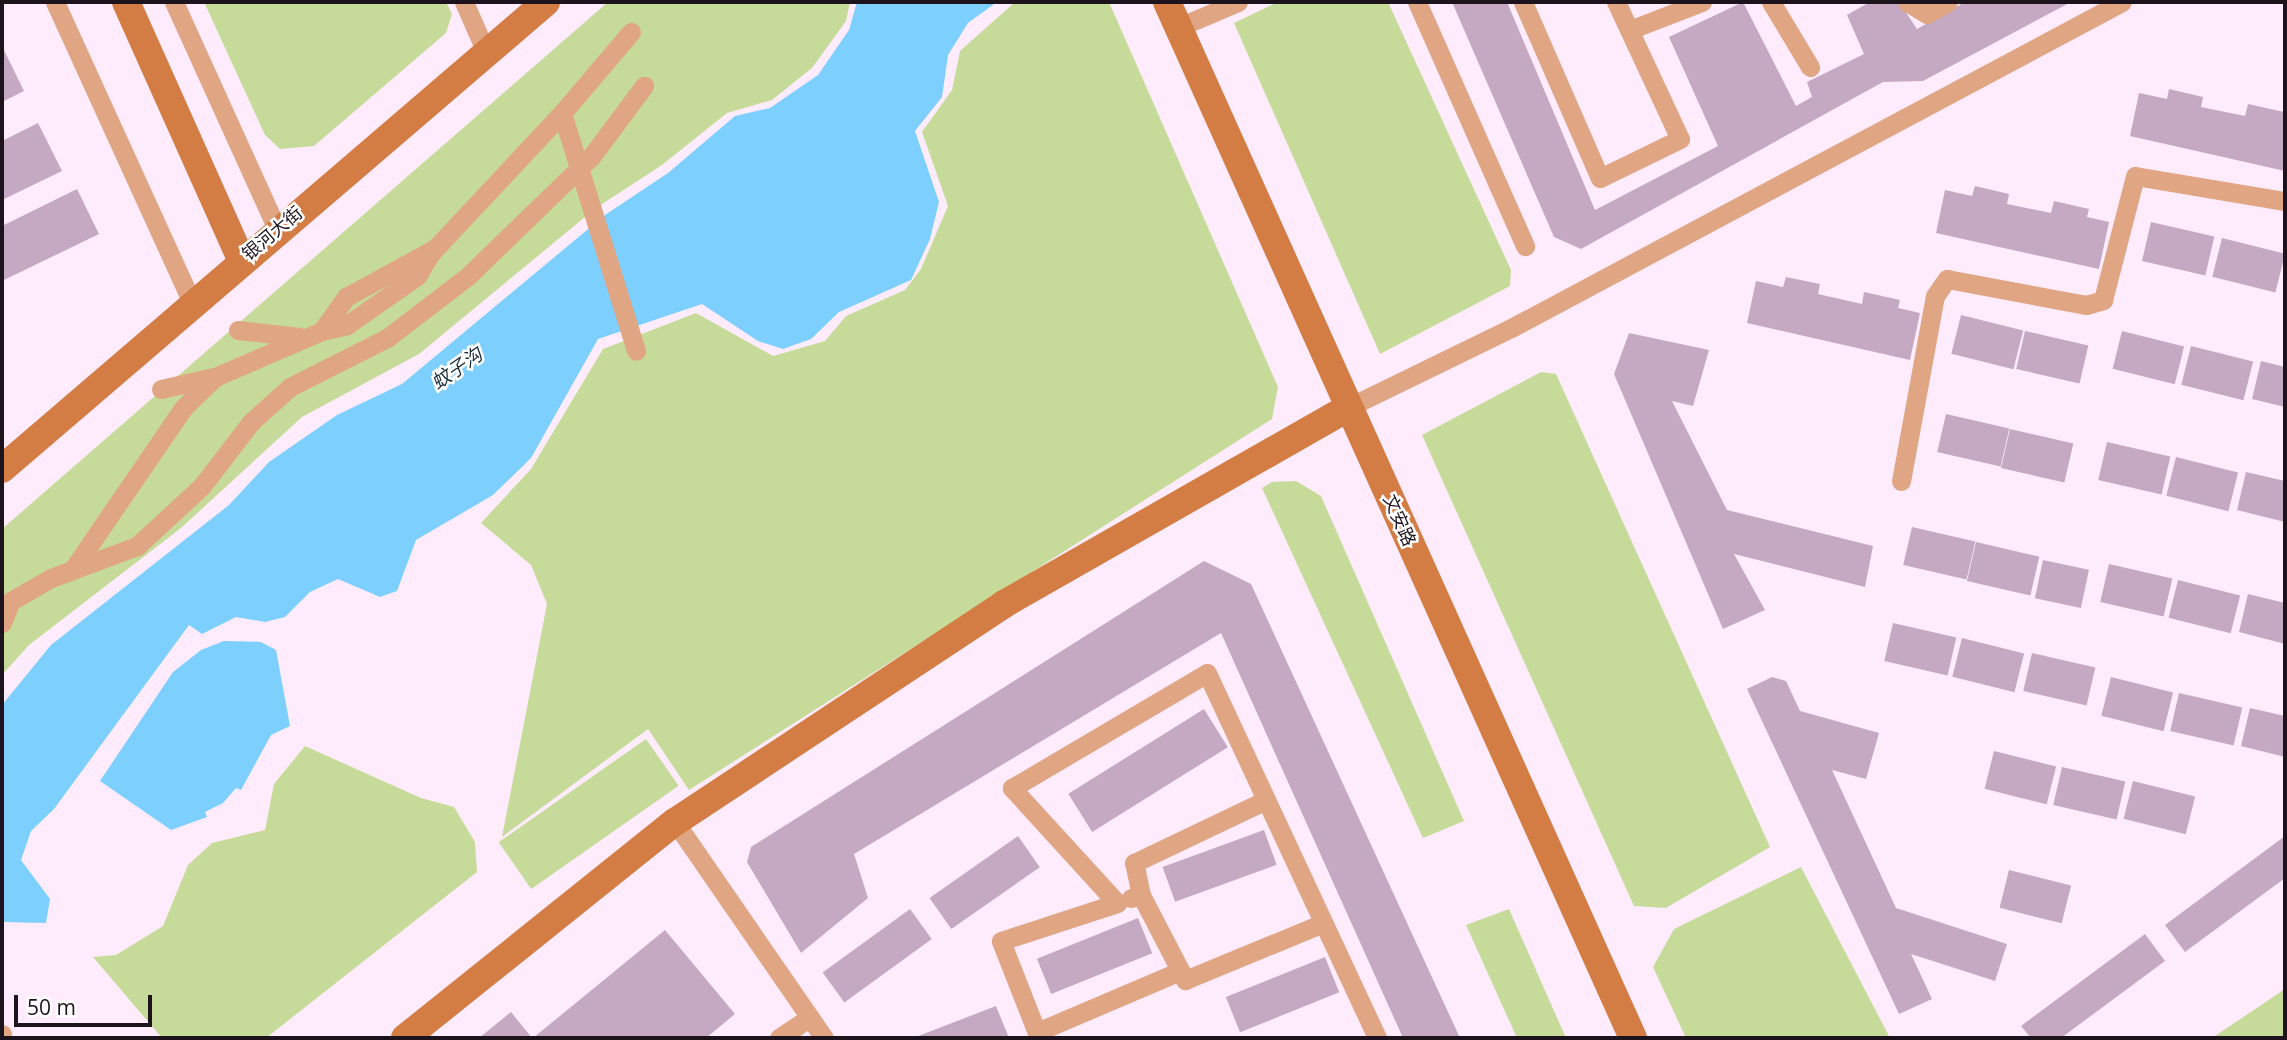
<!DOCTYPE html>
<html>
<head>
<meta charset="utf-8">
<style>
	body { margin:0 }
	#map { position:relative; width:2287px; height:1040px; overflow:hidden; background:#feecfd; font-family:"Open Sans","Noto Sans SC",sans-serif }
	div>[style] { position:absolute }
	.green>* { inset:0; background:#c6db99; transform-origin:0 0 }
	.water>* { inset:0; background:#7dcffd }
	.building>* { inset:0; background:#c5a9c3; transform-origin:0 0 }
	.street>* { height:19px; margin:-9.5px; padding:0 9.5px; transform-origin:9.5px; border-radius:9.5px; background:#e0a582 }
	.secondary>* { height:28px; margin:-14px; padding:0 14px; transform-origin:14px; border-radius:14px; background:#d37d45 }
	span { translate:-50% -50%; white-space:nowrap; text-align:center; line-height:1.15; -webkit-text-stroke:5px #fff; paint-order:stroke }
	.street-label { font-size:18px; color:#1d131c }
	.water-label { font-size:19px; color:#1a2d38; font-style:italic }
	.frame { position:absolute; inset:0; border:4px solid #1d131c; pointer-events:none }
	.scale { position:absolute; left:14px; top:995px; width:138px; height:32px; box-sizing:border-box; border:4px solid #1d131c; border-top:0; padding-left:9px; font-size:21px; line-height:24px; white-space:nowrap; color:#1d131c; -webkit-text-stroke:5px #fff; paint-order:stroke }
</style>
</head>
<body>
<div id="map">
	<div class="green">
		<div style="clip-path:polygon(204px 2px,446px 2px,452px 14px,446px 33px,314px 146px,280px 149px,265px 135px)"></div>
		<div style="clip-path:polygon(608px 2px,850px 2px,846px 21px,812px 68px,772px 100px,727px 113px,662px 165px,596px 208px,419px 354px,302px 417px,181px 528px,29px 645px,2px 675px,2px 529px)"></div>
		<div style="clip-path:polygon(1015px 2px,1109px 2px,1278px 387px,1272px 419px,689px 790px,648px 729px,502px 837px,547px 604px,531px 565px,481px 523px,531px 469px,603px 349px,696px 313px,773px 356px,825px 341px,846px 316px,905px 290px,921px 269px,948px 206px,922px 132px,952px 90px,960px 51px)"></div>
		<div style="clip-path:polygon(1278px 2px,1388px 2px,1511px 270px,1510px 286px,1380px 354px,1234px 23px)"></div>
		<div style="clip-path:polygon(1541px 372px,1556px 374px,1770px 847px,1666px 908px,1634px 906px,1422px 435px)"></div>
		<div style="clip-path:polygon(1296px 481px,1321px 496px,1464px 821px,1423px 838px,1262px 488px,1272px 482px)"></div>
		<div style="left:646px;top:739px;width:57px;height:180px;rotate:55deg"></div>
		<div style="clip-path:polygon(305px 746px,421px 798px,454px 807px,475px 842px,477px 872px,266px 1038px,162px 1038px,93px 957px,116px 955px,163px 926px,188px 865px,212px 843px,265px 830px,274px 784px)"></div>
		<div style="clip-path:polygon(1801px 867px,1890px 1038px,1686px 1038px,1653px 967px,1674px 929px)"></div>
		<div style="clip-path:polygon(1509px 909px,1566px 1038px,1517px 1038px,1466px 925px)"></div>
		<div style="clip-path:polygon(2285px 989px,2285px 1038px,2212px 1038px)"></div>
	</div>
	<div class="water">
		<div style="clip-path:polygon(857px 2px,997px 2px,968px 23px,948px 55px,942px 97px,915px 131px,939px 202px,930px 239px,911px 280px,839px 312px,811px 339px,783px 349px,758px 341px,702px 304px,598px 339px,531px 458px,493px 495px,416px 540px,397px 591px,380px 597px,338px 579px,310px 592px,285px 617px,265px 622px,236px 617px,202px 634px,189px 625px,54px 809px,31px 831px,21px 860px,50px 899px,46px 923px,2px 922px,2px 705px,51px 645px,229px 505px,269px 462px,337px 415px,402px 384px,605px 215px,668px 173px,735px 116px,770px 108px,818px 75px,849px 30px)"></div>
		<div style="clip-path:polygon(224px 641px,261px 642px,276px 650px,290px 726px,271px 735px,241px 790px,236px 788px,223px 803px,205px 812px,207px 817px,171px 830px,100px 781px,173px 672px,201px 650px)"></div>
	</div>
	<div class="building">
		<div style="clip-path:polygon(1452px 2px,1507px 2px,1595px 210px,1718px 146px,1669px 37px,1743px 2px,1796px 106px,1812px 97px,1807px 82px,1864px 54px,1847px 15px,1870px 2px,1899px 2px,1917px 29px,1965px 2px,2071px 2px,1923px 81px,1883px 82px,1581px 249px,1554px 237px)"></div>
		<div style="clip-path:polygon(2px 46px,24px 91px,2px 102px)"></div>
		<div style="clip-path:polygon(2169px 89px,2203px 97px,2201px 107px,2245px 116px,2248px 104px,2284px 112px,2285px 171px,2130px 136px,2139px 93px,2167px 99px)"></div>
		<div style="clip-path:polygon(38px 123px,62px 171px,2px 200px,2px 141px)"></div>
		<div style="clip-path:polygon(1975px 186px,2009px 194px,2007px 204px,2051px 213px,2054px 201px,2089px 209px,2087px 217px,2109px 222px,2099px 269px,1936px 233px,1945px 190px,1972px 196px)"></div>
		<div style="clip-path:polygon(77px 189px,99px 234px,2px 281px,2px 226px)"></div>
		<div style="left:2151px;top:222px;width:65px;height:40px;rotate:13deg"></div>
		<div style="left:2222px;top:238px;width:65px;height:40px;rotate:14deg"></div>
		<div style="clip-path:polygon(1786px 277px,1820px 284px,1818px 294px,1862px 304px,1864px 292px,1900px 300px,1898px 308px,1920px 313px,1910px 360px,1747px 323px,1756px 281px,1783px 287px)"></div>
		<div style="left:1961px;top:315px;width:64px;height:40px;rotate:14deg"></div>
		<div style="left:2025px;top:331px;width:65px;height:39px;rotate:13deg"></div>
		<div style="left:2122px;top:331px;width:64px;height:39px;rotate:14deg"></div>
		<div style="clip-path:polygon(1629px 333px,1709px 350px,1693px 406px,1672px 401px,1727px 510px,1873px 546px,1865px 587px,1734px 554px,1765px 610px,1723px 629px,1614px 374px)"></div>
		<div style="left:2191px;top:346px;width:64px;height:40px;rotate:14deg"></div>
		<div style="clip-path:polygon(2261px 361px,2285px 367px,2285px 407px,2252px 399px)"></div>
		<div style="left:1946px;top:414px;width:65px;height:39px;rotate:13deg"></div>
		<div style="left:2010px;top:429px;width:65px;height:40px;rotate:13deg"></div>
		<div style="left:2107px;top:442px;width:65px;height:39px;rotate:13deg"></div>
		<div style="left:2176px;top:457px;width:64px;height:40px;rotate:14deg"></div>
		<div style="clip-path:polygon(2246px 472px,2285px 481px,2285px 522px,2237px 510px)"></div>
		<div style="left:1912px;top:527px;width:65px;height:39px;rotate:13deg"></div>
		<div style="left:1976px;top:542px;width:65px;height:40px;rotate:13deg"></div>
		<div style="left:2043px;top:560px;width:47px;height:39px;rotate:12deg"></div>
		<div style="clip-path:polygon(1204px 561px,1251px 584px,1460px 1038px,1403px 1038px,1221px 633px,854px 854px,868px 898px,801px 953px,747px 862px,751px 847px)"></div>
		<div style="left:2109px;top:564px;width:65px;height:39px;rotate:13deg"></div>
		<div style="left:2178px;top:580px;width:64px;height:39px;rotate:14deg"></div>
		<div style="clip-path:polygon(2248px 594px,2285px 603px,2285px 644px,2239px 632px)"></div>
		<div style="left:1893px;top:623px;width:65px;height:39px;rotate:13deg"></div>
		<div style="left:1962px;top:638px;width:64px;height:40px;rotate:14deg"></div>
		<div style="left:2032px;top:653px;width:65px;height:39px;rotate:13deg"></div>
		<div style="clip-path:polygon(1772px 677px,1786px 681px,1800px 711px,1879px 733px,1866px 779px,1832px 770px,1896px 908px,2007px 944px,1995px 981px,1911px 954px,1932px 999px,1899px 1014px,1747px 689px)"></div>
		<div style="left:2111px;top:677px;width:64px;height:40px;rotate:14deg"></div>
		<div style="left:2179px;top:693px;width:65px;height:39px;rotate:13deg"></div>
		<div style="clip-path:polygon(2250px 708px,2285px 716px,2285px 757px,2241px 746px)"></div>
		<div style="left:1204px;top:709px;width:45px;height:160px;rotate:58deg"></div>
		<div style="left:1994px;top:751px;width:64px;height:39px;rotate:14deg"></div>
		<div style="left:2062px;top:767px;width:65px;height:39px;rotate:13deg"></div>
		<div style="left:2133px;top:781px;width:64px;height:39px;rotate:14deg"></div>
		<div style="left:1264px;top:830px;width:37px;height:108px;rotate:70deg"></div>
		<div style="left:1018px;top:836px;width:38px;height:108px;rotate:55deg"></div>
		<div style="clip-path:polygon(2285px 836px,2285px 878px,2185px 952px,2165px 925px)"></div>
		<div style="left:2009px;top:870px;width:64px;height:39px;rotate:14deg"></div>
		<div style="left:910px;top:909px;width:37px;height:108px;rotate:54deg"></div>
		<div style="left:1138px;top:918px;width:38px;height:109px;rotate:68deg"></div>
		<div style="clip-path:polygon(665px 930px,735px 1014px,706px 1038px,533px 1038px)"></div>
		<div style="clip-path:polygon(2145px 934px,2165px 961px,2061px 1038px,2031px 1038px,2021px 1026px)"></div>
		<div style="left:1325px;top:957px;width:38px;height:107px;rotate:68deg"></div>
		<div style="clip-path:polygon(996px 1006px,1009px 1038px,913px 1038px)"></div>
		<div style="clip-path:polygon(511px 1012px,532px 1038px,479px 1038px)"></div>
	</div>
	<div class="street">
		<div style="left:55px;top:2px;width:330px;rotate:65.5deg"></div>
		<div style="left:174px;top:2px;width:249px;rotate:65.6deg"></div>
		<div style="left:464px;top:2px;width:55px;rotate:66.3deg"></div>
		<div style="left:1417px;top:2px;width:267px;rotate:66.1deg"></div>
		<div style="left:1523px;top:2px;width:192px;rotate:66.4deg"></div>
		<div style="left:1600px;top:178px;width:89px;rotate:-26deg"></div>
		<div style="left:1680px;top:139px;width:151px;rotate:-115deg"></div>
		<div style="left:1771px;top:2px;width:76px;rotate:59deg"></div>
		<div style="left:1907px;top:2px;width:23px;rotate:31deg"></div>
		<div style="left:1927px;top:14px;width:24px;rotate:-30deg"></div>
		<div style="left:1179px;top:27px;width:64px;rotate:-23deg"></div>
		<div style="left:1632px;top:29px;width:75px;rotate:-21.1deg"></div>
		<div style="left:631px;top:32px;width:106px;rotate:130.4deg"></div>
		<div style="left:562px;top:113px;width:249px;rotate:72.7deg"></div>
		<div style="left:238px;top:330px;width:62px;rotate:6.4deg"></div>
		<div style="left:322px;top:331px;width:42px;rotate:-54.8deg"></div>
		<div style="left:346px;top:297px;width:100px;rotate:-28.6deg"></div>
		<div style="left:161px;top:389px;width:54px;rotate:-12.8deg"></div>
		<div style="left:1349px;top:407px;width:182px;rotate:-26deg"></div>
		<div style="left:1513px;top:327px;width:690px;rotate:-28.09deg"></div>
		<div style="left:1901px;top:481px;width:188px;rotate:-79.6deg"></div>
		<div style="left:1935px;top:296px;width:21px;rotate:-55deg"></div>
		<div style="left:1947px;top:279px;width:141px;rotate:10.6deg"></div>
		<div style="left:2086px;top:305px;width:18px;rotate:-16deg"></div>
		<div style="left:2103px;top:300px;width:128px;rotate:-75.5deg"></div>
		<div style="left:2135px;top:176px;width:152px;rotate:9.5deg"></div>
		<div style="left:73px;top:569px;width:196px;rotate:-55.6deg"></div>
		<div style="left:184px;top:407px;width:43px;rotate:-44.1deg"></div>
		<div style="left:215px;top:377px;width:116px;rotate:-23.3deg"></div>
		<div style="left:322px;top:331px;width:26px;rotate:-13deg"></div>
		<div style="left:347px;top:325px;width:85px;rotate:-35deg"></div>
		<div style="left:417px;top:276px;width:27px;rotate:-59deg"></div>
		<div style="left:431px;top:253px;width:192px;rotate:-46.9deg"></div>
		<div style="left:2px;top:623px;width:24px;rotate:-68deg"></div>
		<div style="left:11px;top:601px;width:46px;rotate:-29.9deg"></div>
		<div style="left:51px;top:578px;width:92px;rotate:-20.4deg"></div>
		<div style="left:137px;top:546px;width:88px;rotate:-42.7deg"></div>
		<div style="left:202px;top:486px;width:81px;rotate:-52.6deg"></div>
		<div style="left:251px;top:422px;width:52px;rotate:-41.9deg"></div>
		<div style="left:290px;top:387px;width:109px;rotate:-26.8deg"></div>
		<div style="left:387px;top:338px;width:102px;rotate:-37.4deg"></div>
		<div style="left:468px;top:276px;width:171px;rotate:-44.1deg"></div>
		<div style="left:591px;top:157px;width:89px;rotate:-53.3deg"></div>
		<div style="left:675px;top:822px;width:262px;rotate:55.4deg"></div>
		<div style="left:1141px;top:895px;width:96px;rotate:62.6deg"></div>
		<div style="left:1185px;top:980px;width:149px;rotate:-22.4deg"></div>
		<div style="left:1131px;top:898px;width:10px;rotate:-17deg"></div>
		<div style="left:1141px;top:895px;width:33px;rotate:-102deg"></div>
		<div style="left:1134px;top:863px;width:146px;rotate:-25.5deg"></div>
		<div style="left:1037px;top:1032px;width:155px;rotate:-23.1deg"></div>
		<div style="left:2px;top:1034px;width:2px;rotate:90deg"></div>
		<div style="left:779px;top:1038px;width:37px;rotate:-34deg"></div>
		<div style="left:1039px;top:1038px;width:104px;rotate:-111.4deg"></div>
		<div style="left:1001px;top:941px;width:122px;rotate:-18.1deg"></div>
		<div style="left:1117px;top:903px;width:156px;rotate:-132.4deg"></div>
		<div style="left:1012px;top:788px;width:226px;rotate:-30.5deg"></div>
		<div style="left:1207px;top:673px;width:403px;rotate:65deg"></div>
	</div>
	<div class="secondary">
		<div style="left:126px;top:2px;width:282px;rotate:65.9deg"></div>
		<div style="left:1167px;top:2px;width:1136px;rotate:65.78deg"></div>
		<div style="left:2px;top:469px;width:717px;rotate:-40.64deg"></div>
		<div style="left:405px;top:1038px;width:346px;rotate:-38.7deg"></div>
		<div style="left:675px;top:822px;width:395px;rotate:-33.5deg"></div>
		<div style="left:1004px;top:604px;width:397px;rotate:-29.7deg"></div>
	</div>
	<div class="street-label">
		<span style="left:272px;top:233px;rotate:-40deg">银河大街</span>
		<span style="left:1400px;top:520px;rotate:66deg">文安路</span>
	</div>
	<div class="water-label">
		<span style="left:457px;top:369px;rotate:-35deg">蚊子沟</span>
	</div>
	<div class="frame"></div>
	<div class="scale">50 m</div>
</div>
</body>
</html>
